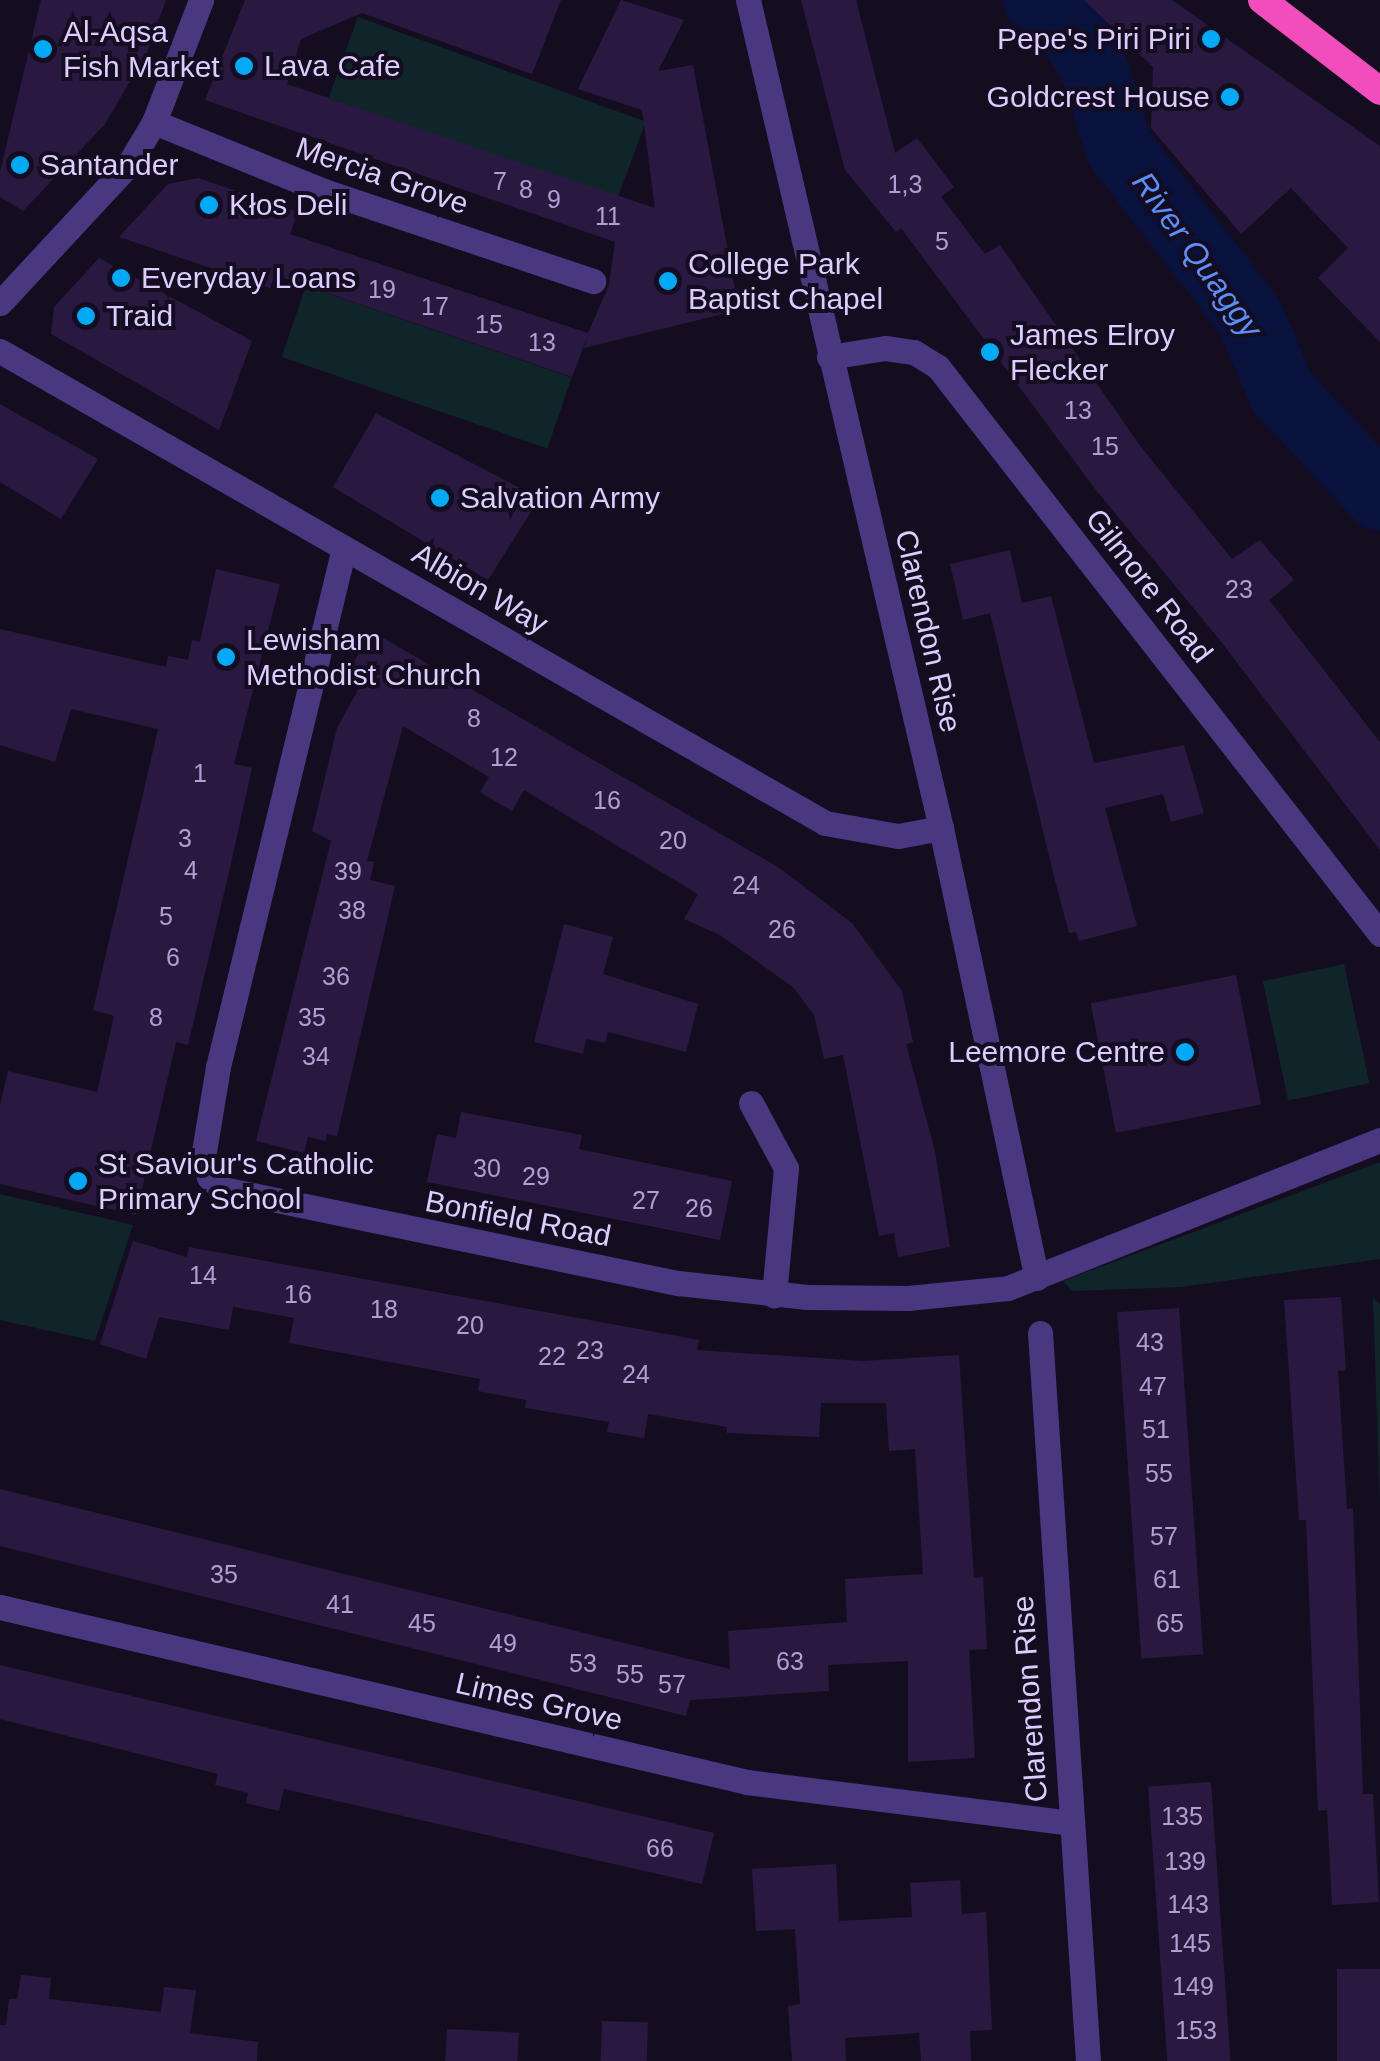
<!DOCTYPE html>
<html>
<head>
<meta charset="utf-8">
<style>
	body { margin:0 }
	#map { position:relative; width:1380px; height:2061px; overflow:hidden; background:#140d20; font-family:Helvetica,sans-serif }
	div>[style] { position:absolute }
	.green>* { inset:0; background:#10252a; transform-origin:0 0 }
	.river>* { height:68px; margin:-34px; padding:0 34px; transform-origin:34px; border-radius:34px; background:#09113d }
	.building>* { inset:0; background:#291941; transform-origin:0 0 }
	.minor>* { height:25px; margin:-12.5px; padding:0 12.5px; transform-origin:12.5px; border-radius:12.5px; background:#493780 }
	.tertiary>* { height:25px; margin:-12.5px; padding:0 12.5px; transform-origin:12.5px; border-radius:12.5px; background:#493780 }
	.trunk>* { height:28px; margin:-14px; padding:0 14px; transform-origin:14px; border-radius:14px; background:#f14dbc }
	.dots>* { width:28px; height:28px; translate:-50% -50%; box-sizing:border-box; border:5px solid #140d20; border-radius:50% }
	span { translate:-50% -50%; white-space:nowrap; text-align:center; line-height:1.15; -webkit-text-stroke:8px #140d20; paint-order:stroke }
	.number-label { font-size:25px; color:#b09fd0 }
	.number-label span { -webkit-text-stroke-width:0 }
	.poi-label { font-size:30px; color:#dcf }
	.left { translate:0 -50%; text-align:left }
	.right { translate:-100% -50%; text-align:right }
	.street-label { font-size:30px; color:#dcf }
	.water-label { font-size:32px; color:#5a8fff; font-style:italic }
</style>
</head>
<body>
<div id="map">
	<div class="green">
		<div style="left:358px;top:17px;width:306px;height:86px;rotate:20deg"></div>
		<div style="left:306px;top:286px;width:281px;height:75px;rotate:19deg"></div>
		<div style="left:1344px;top:964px;width:122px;height:83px;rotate:78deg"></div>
		<div style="clip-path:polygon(1380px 1162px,1380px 1259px,1181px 1287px,1072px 1291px,1063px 1281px)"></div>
		<div style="clip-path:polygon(0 1194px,133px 1225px,95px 1341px,0 1320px)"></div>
		<div style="clip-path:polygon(1373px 1298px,1380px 1304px,1380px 1504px)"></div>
	</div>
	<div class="river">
		<div style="left:1037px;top:0;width:42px;rotate:38.2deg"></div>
		<div style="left:1070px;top:26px;width:51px;rotate:60.9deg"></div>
		<div style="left:1095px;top:71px;width:81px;rotate:72.7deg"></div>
		<div style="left:1119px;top:148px;width:214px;rotate:52.2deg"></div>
		<div style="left:1250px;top:317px;width:82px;rotate:66.9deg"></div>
		<div style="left:1282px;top:392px;width:144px;rotate:47deg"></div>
	</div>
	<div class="building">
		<div style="clip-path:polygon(41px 0,166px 0,147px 52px,105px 124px,23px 211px,0 197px,0 172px)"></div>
		<div style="clip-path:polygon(245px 0,561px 0,532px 74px,362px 13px,301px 39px,287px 84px,655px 208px,642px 110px,578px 89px,621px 0,684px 20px,658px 71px,693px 65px,739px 310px,584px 348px,588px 335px,572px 377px,275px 275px,270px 288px,119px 237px,168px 184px,198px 178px,298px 212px,290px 234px,588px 333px,609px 285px,615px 242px,205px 100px)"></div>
		<div style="clip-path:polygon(801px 0,856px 0,895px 153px,917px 138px,954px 187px,941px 197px,985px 254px,1000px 245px,1141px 447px,1232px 559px,1260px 540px,1294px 580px,1269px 600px,1380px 742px,1380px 850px,1219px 639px,1096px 490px,901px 228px,896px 232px,845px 170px)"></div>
		<div style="clip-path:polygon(1084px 0,1172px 0,1380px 146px,1380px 342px,1318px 278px,1348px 248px,1291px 188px,1241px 234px,1151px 128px,1153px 67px)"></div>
		<div style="clip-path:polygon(99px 258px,252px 341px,219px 430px,51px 334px,54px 307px)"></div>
		<div style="clip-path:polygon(0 404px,98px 459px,61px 519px,0 482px)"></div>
		<div style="clip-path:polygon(376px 413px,522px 489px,534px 507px,488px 580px,333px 487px)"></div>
		<div style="clip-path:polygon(1010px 550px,1022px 603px,1051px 596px,1094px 763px,1184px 745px,1204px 813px,1171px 822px,1163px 794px,1105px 808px,1137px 926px,1079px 941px,1076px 932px,1069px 933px,1055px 880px,990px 613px,963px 620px,950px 564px)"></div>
		<div style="clip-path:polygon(216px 569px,280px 584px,234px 764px,252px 768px,230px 868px,188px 1045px,176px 1042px,136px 1215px,0 1184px,0 1106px,8px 1071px,97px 1092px,114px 1016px,93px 1010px,158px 729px,71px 709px,55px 762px,0 745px,0 629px,166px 667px,168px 656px,188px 660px,192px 640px,200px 642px)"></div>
		<div style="clip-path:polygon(371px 631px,778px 867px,852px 923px,902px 991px,913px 1042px,906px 1044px,935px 1151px,950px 1247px,898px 1257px,894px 1233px,879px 1236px,843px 1055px,824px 1059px,814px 1015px,794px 988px,720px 935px,684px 919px,698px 894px,524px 790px,512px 811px,480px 792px,489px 777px,403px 726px,367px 861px,374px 862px,370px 880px,395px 886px,337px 1136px,327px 1134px,326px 1141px,308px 1137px,304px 1153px,256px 1141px,331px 841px,312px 831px,337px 728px,363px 681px,348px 673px)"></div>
		<div style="clip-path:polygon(564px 924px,613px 937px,603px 974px,698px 1004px,686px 1052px,608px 1032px,605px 1043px,586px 1039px,583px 1054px,534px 1042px)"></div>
		<div style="left:1236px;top:975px;width:132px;height:148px;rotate:79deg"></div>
		<div style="clip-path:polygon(461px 1112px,582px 1135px,579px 1149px,732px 1181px,720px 1240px,427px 1182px,437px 1134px,456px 1138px)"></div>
		<div style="clip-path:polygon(133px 1241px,187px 1257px,189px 1247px,699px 1340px,697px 1350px,863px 1361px,959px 1355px,974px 1578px,983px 1577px,987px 1649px,969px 1650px,975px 1758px,908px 1762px,908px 1661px,828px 1665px,829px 1691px,690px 1700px,686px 1716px,0 1546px,0 1489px,730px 1669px,728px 1631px,847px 1622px,845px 1579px,923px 1574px,915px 1449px,889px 1451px,886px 1403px,821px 1403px,819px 1437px,727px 1433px,727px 1427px,648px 1414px,644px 1438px,607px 1432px,609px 1422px,525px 1408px,526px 1400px,478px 1391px,480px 1379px,289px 1343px,294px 1318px,233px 1307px,229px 1330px,159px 1317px,146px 1359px,100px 1344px)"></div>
		<div style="clip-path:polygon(1341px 1297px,1346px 1370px,1338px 1371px,1347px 1509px,1353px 1508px,1363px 1794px,1373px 1794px,1379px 1902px,1332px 1905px,1327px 1810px,1318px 1811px,1306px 1520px,1299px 1520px,1284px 1300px)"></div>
		<div style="left:1179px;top:1308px;width:347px;height:62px;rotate:86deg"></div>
		<div style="clip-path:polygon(0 1665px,714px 1833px,702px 1884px,284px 1789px,279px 1811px,246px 1803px,248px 1793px,215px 1785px,218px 1774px,0 1719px)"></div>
		<div style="left:1211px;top:1782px;width:280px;height:63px;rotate:86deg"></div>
		<div style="clip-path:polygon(836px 1864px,839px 1921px,912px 1917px,910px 1883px,960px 1880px,962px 1914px,986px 1912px,992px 2030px,970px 2031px,971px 2061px,921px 2061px,919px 2033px,845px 2038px,846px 2061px,792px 2061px,788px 2006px,800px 2004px,795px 1929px,756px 1931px,752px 1869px)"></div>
		<div style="left:1380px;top:1969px;width:92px;height:43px;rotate:90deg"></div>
		<div style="clip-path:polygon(21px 1975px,51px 1978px,49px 1999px,161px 2012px,164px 1987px,196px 1990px,190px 2033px,258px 2042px,257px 2061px,0 2061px,0 2025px,6px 2025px,9px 1999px,17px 1999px)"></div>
		<div style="left:602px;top:2021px;width:46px;height:40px;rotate:2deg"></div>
		<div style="left:447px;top:2029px;width:72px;height:32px;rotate:3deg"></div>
	</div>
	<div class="minor">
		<div style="left:748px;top:0;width:850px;rotate:76.88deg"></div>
		<div style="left:941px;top:828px;width:460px;rotate:78deg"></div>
		<div style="left:154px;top:122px;width:183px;rotate:22.1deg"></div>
		<div style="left:324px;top:191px;width:284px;rotate:18.5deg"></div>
		<div style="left:0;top:351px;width:950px;rotate:29.77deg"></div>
		<div style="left:825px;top:823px;width:74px;rotate:10.1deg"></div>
		<div style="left:898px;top:836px;width:44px;rotate:-10.5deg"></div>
		<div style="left:829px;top:357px;width:57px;rotate:-9.1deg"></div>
		<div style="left:885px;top:348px;width:29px;rotate:8deg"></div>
		<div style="left:914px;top:352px;width:28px;rotate:32deg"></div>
		<div style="left:938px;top:367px;width:719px;rotate:52.06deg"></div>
		<div style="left:344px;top:548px;width:534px;rotate:103.65deg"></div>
		<div style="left:218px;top:1067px;width:92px;rotate:99.4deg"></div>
		<div style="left:203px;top:1158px;width:20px;rotate:72deg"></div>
		<div style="left:209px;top:1177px;width:18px;rotate:41deg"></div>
		<div style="left:223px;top:1189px;width:465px;rotate:11.7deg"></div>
		<div style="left:678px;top:1283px;width:130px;rotate:6.2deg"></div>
		<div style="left:807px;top:1297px;width:101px;rotate:0.6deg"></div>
		<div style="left:908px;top:1298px;width:100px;rotate:-5.7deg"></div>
		<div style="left:1008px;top:1288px;width:400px;rotate:-21.7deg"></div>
		<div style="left:751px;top:1103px;width:74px;rotate:61.7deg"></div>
		<div style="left:786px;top:1168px;width:128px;rotate:95.4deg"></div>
		<div style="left:1040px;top:1333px;width:730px;rotate:86.23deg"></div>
		<div style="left:0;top:1607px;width:767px;rotate:13.18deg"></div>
		<div style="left:747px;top:1782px;width:326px;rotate:7.2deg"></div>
	</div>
	<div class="tertiary">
		<div style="left:0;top:303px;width:190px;rotate:-47.1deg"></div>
		<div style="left:129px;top:164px;width:49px;rotate:-59.2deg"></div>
		<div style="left:154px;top:122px;width:131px;rotate:-68.9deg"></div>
	</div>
	<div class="trunk">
		<div style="left:1262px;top:0;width:149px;rotate:37.6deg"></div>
	</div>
	<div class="dots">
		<div style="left:1211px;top:39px;background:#00aaf7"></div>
		<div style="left:43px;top:49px;background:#00aaf7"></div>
		<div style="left:244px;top:66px;background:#00aaf7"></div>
		<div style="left:1230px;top:97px;background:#00aaf7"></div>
		<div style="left:20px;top:165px;background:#00aaf7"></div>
		<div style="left:209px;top:205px;background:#00aaf7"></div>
		<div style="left:121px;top:278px;background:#00aaf7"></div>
		<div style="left:668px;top:281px;background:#00aaf7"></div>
		<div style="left:86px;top:316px;background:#00aaf7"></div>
		<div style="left:990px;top:352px;background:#00aaf7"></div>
		<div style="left:440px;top:498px;background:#00aaf7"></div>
		<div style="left:226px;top:657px;background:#00aaf7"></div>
		<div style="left:1185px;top:1052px;background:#00aaf7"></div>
		<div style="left:78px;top:1181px;background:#00aaf7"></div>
	</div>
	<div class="number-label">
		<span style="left:500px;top:181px">7</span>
		<span style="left:905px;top:184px">1,3</span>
		<span style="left:526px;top:189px">8</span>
		<span style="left:554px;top:199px">9</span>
		<span style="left:608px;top:216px">11</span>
		<span style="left:942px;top:241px">5</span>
		<span style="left:382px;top:289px">19</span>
		<span style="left:435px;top:306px">17</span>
		<span style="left:489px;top:324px">15</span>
		<span style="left:542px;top:342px">13</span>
		<span style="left:1078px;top:410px">13</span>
		<span style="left:1105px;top:446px">15</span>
		<span style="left:1239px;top:589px">23</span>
		<span style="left:474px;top:718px">8</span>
		<span style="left:504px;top:757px">12</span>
		<span style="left:200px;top:773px">1</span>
		<span style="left:607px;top:800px">16</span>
		<span style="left:185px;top:838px">3</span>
		<span style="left:673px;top:840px">20</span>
		<span style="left:191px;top:870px">4</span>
		<span style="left:348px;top:871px">39</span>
		<span style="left:746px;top:885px">24</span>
		<span style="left:352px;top:910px">38</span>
		<span style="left:166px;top:916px">5</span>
		<span style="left:782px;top:929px">26</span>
		<span style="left:173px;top:957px">6</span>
		<span style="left:336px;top:976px">36</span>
		<span style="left:156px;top:1017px">8</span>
		<span style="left:312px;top:1017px">35</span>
		<span style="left:316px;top:1056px">34</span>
		<span style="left:487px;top:1168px">30</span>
		<span style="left:536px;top:1176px">29</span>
		<span style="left:646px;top:1200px">27</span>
		<span style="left:699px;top:1208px">26</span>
		<span style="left:203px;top:1275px">14</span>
		<span style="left:298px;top:1294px">16</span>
		<span style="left:384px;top:1309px">18</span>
		<span style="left:470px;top:1325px">20</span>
		<span style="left:1150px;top:1342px">43</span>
		<span style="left:590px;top:1350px">23</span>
		<span style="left:552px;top:1356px">22</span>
		<span style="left:636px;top:1374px">24</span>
		<span style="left:1153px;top:1386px">47</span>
		<span style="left:1156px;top:1429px">51</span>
		<span style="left:1159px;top:1473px">55</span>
		<span style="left:1164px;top:1536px">57</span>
		<span style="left:224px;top:1574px">35</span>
		<span style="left:1167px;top:1579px">61</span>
		<span style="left:340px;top:1604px">41</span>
		<span style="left:422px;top:1623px">45</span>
		<span style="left:1170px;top:1623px">65</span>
		<span style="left:503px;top:1643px">49</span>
		<span style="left:790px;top:1661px">63</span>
		<span style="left:583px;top:1663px">53</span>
		<span style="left:630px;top:1674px">55</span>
		<span style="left:672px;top:1684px">57</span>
		<span style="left:1182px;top:1816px">135</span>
		<span style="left:660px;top:1848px">66</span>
		<span style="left:1185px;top:1861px">139</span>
		<span style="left:1188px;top:1904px">143</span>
		<span style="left:1190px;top:1943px">145</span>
		<span style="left:1193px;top:1986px">149</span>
		<span style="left:1196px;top:2030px">153</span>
	</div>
	<div class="poi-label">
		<span class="left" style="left:63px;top:49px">Al-Aqsa<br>Fish Market</span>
		<span class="right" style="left:1191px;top:39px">Pepe's Piri Piri</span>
		<span class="left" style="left:264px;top:66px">Lava Cafe</span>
		<span class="right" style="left:1210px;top:97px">Goldcrest House</span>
		<span class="left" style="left:40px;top:165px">Santander</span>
		<span class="left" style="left:229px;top:205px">Kłos Deli</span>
		<span class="left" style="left:688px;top:281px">College Park<br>Baptist Chapel</span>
		<span class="left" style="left:141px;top:278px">Everyday Loans</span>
		<span class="left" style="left:106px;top:316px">Traid</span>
		<span class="left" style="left:1010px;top:352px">James Elroy<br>Flecker</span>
		<span class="left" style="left:460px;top:498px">Salvation Army</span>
		<span class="left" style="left:246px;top:657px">Lewisham<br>Methodist Church</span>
		<span class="right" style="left:1165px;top:1052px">Leemore Centre</span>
		<span class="left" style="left:98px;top:1181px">St Saviour's Catholic<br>Primary School</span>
	</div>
	<div class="street-label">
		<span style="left:382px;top:176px;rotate:19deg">Mercia Grove</span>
		<span style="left:1149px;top:586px;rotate:52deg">Gilmore Road</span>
		<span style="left:480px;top:589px;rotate:30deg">Albion Way</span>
		<span style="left:928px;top:631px;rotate:77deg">Clarendon Rise</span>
		<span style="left:518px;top:1219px;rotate:11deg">Bonfield Road</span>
		<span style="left:1030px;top:1699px;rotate:-94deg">Clarendon Rise</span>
		<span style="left:539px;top:1702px;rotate:13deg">Limes Grove</span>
	</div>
	<div class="water-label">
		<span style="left:1197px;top:255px;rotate:54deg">River Quaggy</span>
	</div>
</div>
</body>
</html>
